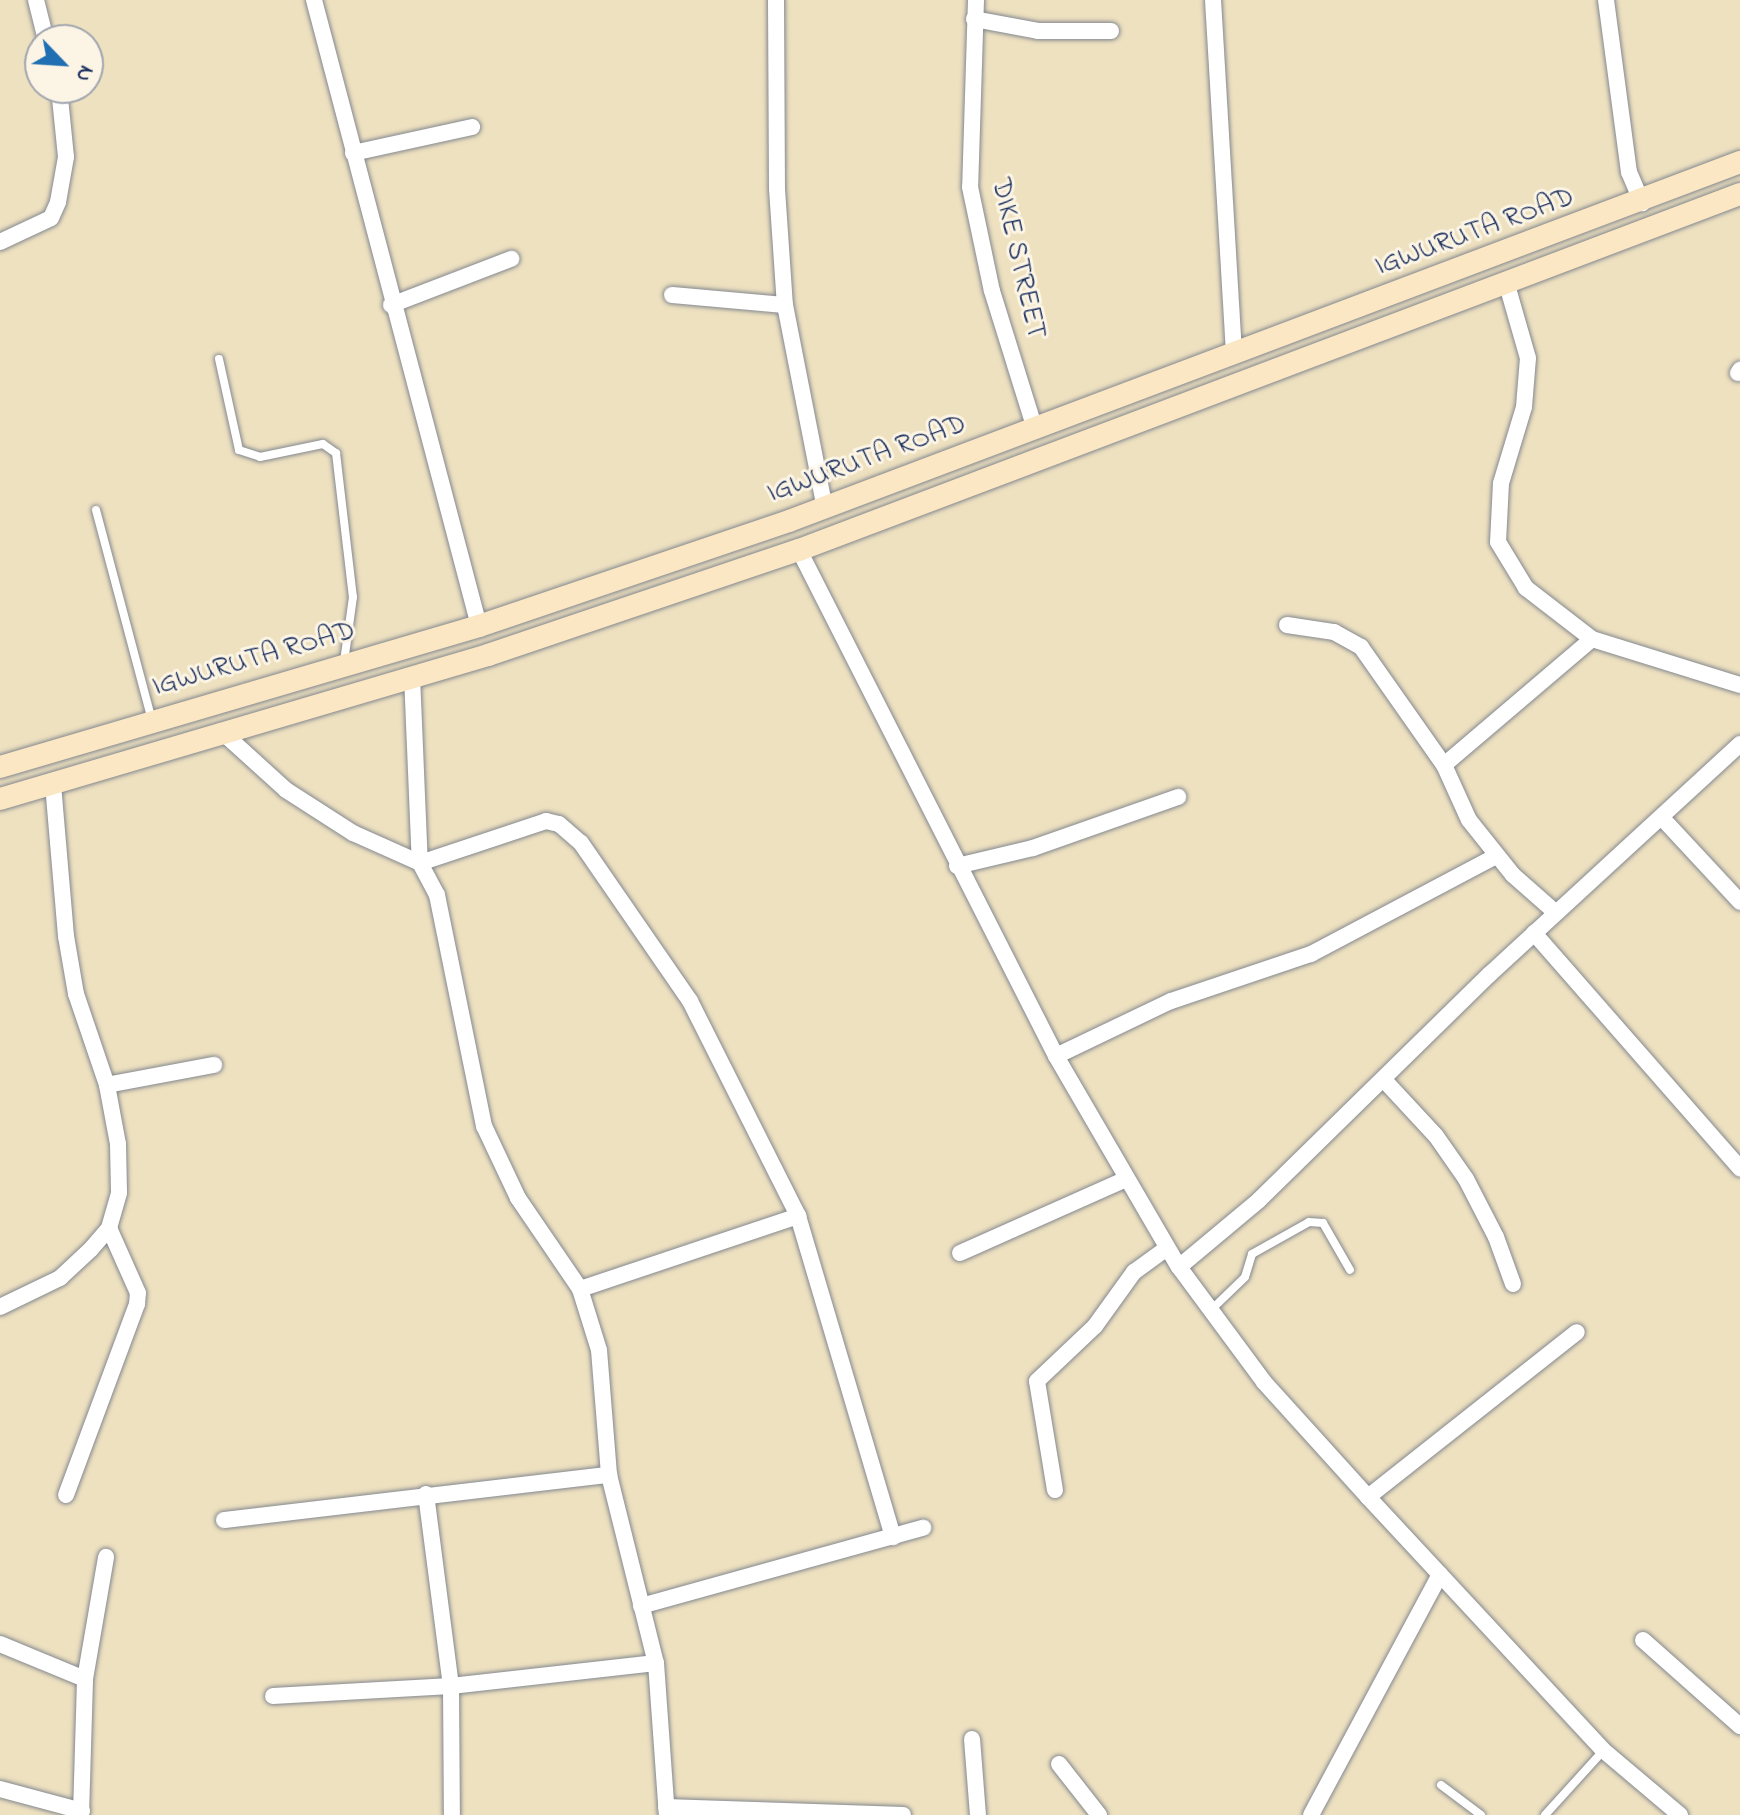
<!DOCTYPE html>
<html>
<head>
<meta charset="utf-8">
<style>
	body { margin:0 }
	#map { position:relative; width:1740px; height:1815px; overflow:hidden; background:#eee1c0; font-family:"Indie Flower",sans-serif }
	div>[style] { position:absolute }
	.roads { filter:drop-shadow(0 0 2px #84888f) drop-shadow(0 0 2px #84888f) }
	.service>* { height:8px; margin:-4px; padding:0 4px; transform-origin:4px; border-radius:4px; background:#fff }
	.minor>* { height:16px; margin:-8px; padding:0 8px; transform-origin:8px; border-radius:8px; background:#fff }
	.secondary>* { height:22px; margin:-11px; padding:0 11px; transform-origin:11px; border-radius:11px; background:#fbe7c3 }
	span { translate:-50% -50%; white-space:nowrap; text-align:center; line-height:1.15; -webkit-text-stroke:6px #fcf5e5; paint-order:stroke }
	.street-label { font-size:28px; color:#1b2f5e }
	.north { position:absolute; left:24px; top:24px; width:80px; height:80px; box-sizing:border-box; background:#fcf5e5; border:2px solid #a2a6af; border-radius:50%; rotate:115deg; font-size:22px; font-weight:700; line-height:32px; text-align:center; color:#1b2f5e }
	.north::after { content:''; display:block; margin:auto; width:28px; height:36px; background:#1f6fb2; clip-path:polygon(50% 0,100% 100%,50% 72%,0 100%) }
</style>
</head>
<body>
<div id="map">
	<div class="roads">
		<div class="service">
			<div style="left:219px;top:359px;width:93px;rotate:77.6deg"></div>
			<div style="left:239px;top:450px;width:22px;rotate:18deg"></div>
			<div style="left:260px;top:457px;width:64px;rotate:-11.7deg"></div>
			<div style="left:323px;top:444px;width:16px;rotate:35deg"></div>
			<div style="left:336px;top:453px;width:145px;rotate:83.3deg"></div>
			<div style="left:353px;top:597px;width:66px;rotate:97.9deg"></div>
			<div style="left:96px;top:510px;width:217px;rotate:75.1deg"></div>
			<div style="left:1211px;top:1310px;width:47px;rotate:-44.1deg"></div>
			<div style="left:1245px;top:1277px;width:24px;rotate:-73deg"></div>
			<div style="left:1252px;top:1254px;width:65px;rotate:-29.3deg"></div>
			<div style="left:1309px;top:1222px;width:14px;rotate:4deg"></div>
			<div style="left:1323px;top:1223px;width:54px;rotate:60.1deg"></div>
			<div style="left:1441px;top:1785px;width:50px;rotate:36.9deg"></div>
			<div style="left:1545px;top:1815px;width:86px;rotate:-47.8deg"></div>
		</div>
		<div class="minor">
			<div style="left:36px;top:0;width:41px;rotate:76deg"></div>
			<div style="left:314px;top:0;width:647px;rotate:75.23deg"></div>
			<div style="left:776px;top:0;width:189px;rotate:89.7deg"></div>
			<div style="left:777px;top:189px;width:116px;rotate:86.1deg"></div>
			<div style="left:785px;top:305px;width:207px;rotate:78.9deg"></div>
			<div style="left:976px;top:0;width:187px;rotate:91.8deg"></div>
			<div style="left:970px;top:187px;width:106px;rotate:78.1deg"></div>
			<div style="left:992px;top:291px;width:145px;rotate:72.7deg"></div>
			<div style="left:1213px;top:0;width:356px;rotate:86.6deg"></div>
			<div style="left:1606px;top:0;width:174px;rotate:82.4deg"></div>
			<div style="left:1629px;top:172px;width:34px;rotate:67deg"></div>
			<div style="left:974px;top:19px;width:65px;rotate:10.6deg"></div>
			<div style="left:1038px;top:31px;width:73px"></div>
			<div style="left:353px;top:153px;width:122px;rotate:-12.3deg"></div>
			<div style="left:0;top:242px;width:56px;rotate:-25.2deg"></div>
			<div style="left:51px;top:218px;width:17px;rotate:-66deg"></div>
			<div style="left:58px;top:202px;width:46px;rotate:-79.9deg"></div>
			<div style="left:66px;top:157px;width:69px;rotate:-95.8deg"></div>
			<div style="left:1507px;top:285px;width:76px;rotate:74deg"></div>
			<div style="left:1528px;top:358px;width:49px;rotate:94.7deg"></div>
			<div style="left:1524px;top:407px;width:79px;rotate:106.8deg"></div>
			<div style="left:1501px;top:483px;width:59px;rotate:92.9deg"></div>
			<div style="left:1498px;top:542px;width:54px;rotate:58.7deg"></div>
			<div style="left:1526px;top:588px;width:83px;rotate:37.7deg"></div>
			<div style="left:1592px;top:639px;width:155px;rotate:17.3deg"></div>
			<div style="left:672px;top:295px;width:113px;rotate:5.1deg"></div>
			<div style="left:391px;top:305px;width:129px;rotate:-21deg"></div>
			<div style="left:1738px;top:373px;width:4px;rotate:-56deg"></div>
			<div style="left:799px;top:550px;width:568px;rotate:63.07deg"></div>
			<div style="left:1056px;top:1056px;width:244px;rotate:59.8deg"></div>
			<div style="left:1179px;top:1267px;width:143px;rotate:53.5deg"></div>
			<div style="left:1264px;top:1382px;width:155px;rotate:47.9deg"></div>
			<div style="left:1368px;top:1497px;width:345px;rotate:47.1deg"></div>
			<div style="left:1603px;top:1750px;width:101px;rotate:40.2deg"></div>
			<div style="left:1287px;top:625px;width:48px;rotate:8.5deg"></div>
			<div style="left:1334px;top:632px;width:31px;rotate:29deg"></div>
			<div style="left:1361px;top:647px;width:144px;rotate:54.9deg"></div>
			<div style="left:1444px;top:765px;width:60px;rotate:65.6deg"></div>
			<div style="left:1469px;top:820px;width:70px;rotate:51.3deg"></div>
			<div style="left:1513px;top:875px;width:56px;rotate:41.4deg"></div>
			<div style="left:412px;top:676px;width:187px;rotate:87.6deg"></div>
			<div style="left:420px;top:863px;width:133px;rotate:-18.4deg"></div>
			<div style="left:546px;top:821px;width:13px;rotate:13deg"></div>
			<div style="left:559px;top:824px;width:29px;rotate:41deg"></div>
			<div style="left:581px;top:843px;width:192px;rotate:55.4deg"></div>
			<div style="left:690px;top:1001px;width:241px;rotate:63.3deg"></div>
			<div style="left:798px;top:1216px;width:335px;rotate:73.5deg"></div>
			<div style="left:221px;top:731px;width:88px;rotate:42.2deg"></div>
			<div style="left:286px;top:790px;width:80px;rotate:32.7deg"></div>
			<div style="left:353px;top:833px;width:73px;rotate:24.1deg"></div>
			<div style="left:420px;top:863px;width:36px;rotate:62deg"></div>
			<div style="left:437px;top:895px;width:236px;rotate:78.5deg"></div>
			<div style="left:484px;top:1126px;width:80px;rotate:64.7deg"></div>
			<div style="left:518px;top:1198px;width:110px;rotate:55.7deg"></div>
			<div style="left:580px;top:1289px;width:64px;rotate:72.7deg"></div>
			<div style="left:599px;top:1350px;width:125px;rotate:85.4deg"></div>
			<div style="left:609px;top:1475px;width:194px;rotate:76deg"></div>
			<div style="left:656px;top:1663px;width:152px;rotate:85.9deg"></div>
			<div style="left:1444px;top:765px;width:194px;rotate:-40.4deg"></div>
			<div style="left:1663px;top:819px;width:113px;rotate:47.1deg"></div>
			<div style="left:957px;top:866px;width:78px;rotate:-13.3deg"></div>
			<div style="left:1033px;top:848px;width:154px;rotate:-19.4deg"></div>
			<div style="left:1534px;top:933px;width:313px;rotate:48.8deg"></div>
			<div style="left:1056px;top:1056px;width:127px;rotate:-25.6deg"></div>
			<div style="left:1171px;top:1001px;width:148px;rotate:-18.6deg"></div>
			<div style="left:1311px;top:954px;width:209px;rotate:-27.9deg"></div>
			<div style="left:1385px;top:1081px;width:75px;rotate:47.2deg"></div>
			<div style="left:1436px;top:1136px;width:52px;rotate:55.1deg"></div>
			<div style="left:1466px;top:1179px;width:65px;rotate:62.7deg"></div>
			<div style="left:1496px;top:1237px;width:50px;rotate:70.1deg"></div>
			<div style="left:107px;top:1085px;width:109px;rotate:-10.6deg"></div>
			<div style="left:960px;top:1253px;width:182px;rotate:-24deg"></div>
			<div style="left:1179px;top:1267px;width:104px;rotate:-39.9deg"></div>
			<div style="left:1259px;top:1200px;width:323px;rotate:-44.4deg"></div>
			<div style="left:1490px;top:974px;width:340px;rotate:-42.6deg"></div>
			<div style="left:580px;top:1289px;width:230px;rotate:-18.5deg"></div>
			<div style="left:0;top:1307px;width:67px;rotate:-25.8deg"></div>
			<div style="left:60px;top:1278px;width:42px;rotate:-43.1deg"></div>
			<div style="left:91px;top:1249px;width:28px;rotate:-49deg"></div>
			<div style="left:109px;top:1228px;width:37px;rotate:-74deg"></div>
			<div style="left:119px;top:1192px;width:48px;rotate:-91.2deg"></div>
			<div style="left:118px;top:1144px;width:60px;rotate:-100.6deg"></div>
			<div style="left:107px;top:1085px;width:96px;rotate:-108.8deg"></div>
			<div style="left:76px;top:994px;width:59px;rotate:-99.8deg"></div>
			<div style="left:66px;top:936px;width:153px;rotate:-94.9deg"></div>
			<div style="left:1055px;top:1490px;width:110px;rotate:-99.4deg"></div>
			<div style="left:1037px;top:1381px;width:80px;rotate:-43.5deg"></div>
			<div style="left:1095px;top:1326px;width:67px;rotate:-54.2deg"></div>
			<div style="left:1134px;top:1272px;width:41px;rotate:-36deg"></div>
			<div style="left:426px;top:1494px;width:194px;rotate:82.6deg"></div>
			<div style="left:451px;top:1686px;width:129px;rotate:89.6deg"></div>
			<div style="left:66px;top:1495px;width:204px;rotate:-69.6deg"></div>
			<div style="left:137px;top:1304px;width:11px;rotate:-85deg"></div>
			<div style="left:138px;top:1293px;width:71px;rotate:-114deg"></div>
			<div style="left:1368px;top:1497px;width:266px;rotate:-38.3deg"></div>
			<div style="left:224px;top:1520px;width:388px;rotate:-6.7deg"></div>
			<div style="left:641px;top:1606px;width:293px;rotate:-15.5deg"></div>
			<div style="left:1643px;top:1640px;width:130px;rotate:41.6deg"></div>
			<div style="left:0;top:1644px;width:92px;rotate:22.4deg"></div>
			<div style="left:273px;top:1696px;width:178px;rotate:-3.2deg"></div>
			<div style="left:451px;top:1686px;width:206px;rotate:-6.4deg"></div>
			<div style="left:972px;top:1739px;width:76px;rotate:85.5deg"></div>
			<div style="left:1059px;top:1764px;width:65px;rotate:51.9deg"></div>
			<div style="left:0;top:1789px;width:85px;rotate:15deg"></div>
			<div style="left:666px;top:1807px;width:237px;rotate:1.9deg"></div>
			<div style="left:81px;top:1815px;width:136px;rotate:-88.3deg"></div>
			<div style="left:85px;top:1679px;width:124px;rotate:-80.2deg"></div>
			<div style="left:1311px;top:1815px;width:273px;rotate:-61.8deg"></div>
		</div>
		<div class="secondary">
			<div style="left:0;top:767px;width:499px;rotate:-16.4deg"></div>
			<div style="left:479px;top:626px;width:327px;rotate:-18.7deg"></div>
			<div style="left:789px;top:521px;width:1017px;rotate:-20.68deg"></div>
			<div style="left:0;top:799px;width:509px;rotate:-16.44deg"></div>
			<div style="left:488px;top:655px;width:328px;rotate:-18.7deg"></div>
			<div style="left:799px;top:550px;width:1006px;rotate:-20.72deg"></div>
		</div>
	</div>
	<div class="street-label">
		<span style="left:1475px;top:233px;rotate:-20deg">IGWURUTA ROAD</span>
		<span style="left:1017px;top:259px;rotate:77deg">DIKE STREET</span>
		<span style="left:867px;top:460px;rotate:-20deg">IGWURUTA ROAD</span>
		<span style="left:254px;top:660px;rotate:-16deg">IGWURUTA ROAD</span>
	</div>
	<div class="north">N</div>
</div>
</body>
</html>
